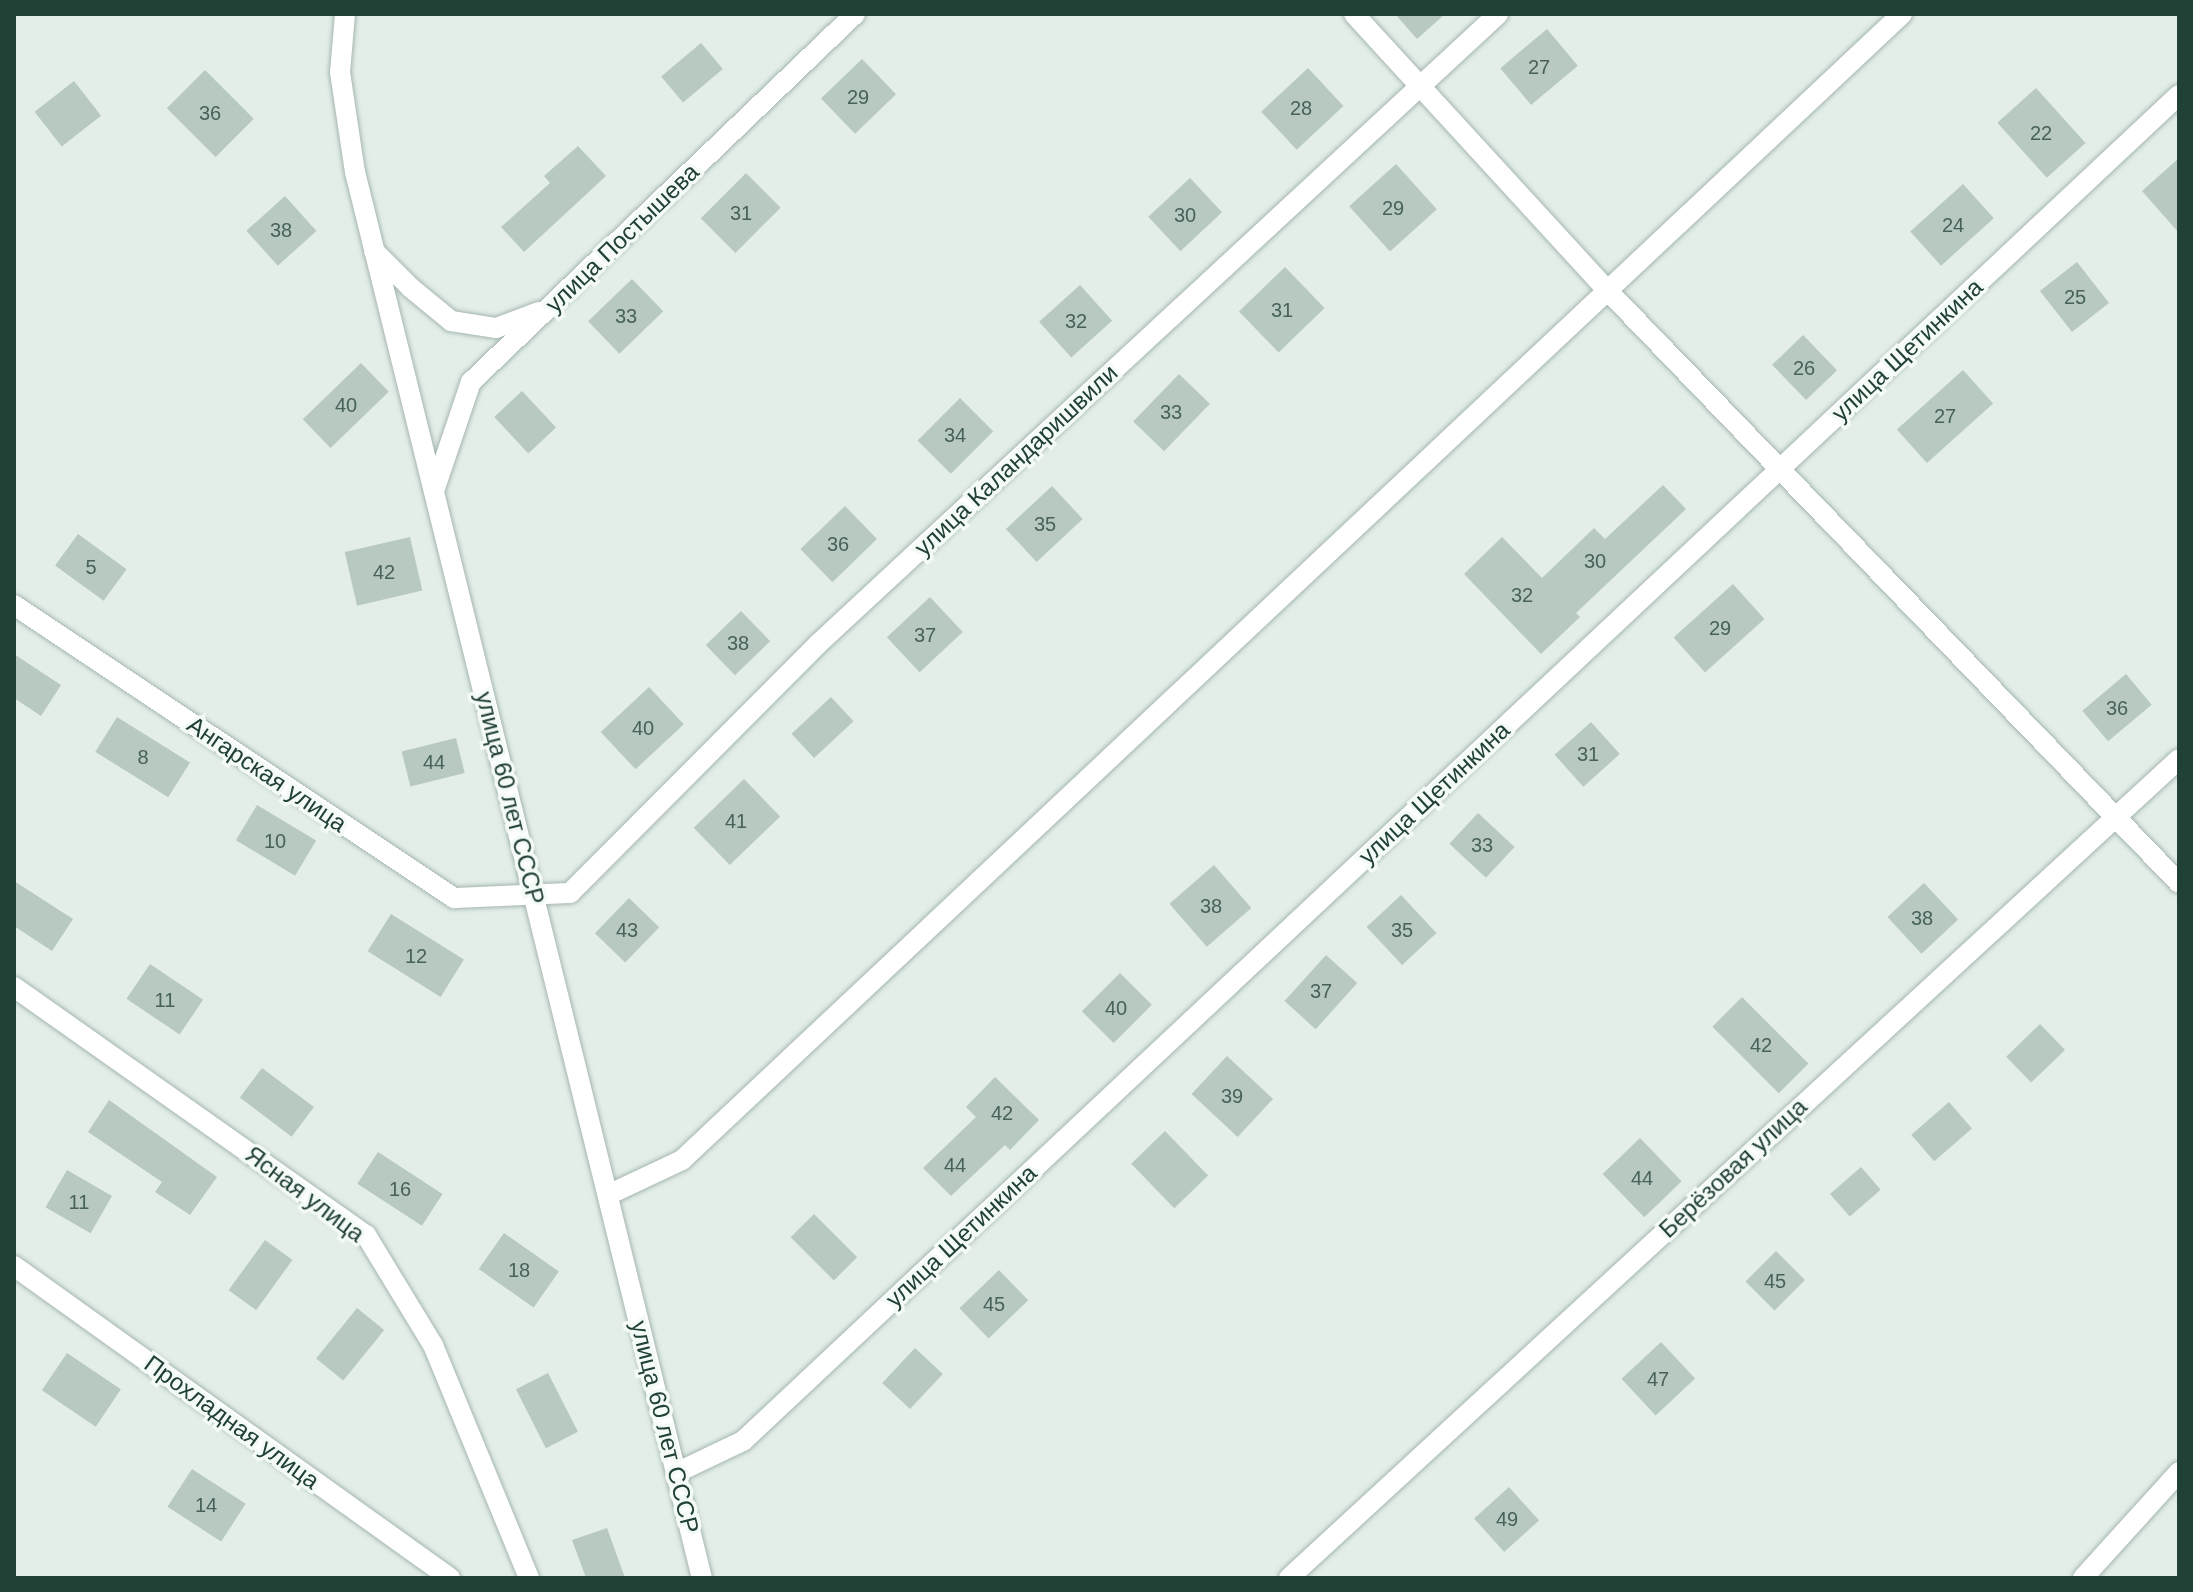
<!DOCTYPE html>
<html>
<head>
<meta charset="utf-8">
<style>
	body { margin:0 }
	#map { position:relative; width:2193px; height:1592px; overflow:hidden; background:#e3eee8; font-family:Arial,sans-serif }
	div>[style] { position:absolute }
	.building>* { inset:0; background:#b8c9c1; transform-origin:0 0 }
	.roads { filter:drop-shadow(0 0 2px #a5b6af) drop-shadow(0 0 2px #a5b6af) }
	.minor>* { height:20px; margin:-10px; padding:0 10px; transform-origin:10px; border-radius:10px; background:#fff }
	span { translate:-50% -50%; white-space:nowrap; text-align:center; line-height:1.15; -webkit-text-stroke:7px #f4faf6; paint-order:stroke }
	.number-label { font-size:20px; color:#476259 }
	.number-label span { -webkit-text-stroke-width:0 }
	.street-label { font-size:24px; color:#214036 }
	.frame { position:absolute; inset:0; border:16px solid #214036; pointer-events:none }
</style>
</head>
<body>
<div id="map">
	<div class="building">
		<div style="clip-path:polygon(1395px 14px,1445px 14px,1417px 39px)"></div>
		<div style="left:1547px;top:29px;width:48px;height:61px;rotate:50deg"></div>
		<div style="left:701px;top:43px;width:34px;height:52px;rotate:50deg"></div>
		<div style="left:862px;top:59px;width:49px;height:57px;rotate:46deg"></div>
		<div style="left:1308px;top:68px;width:52px;height:64px;rotate:47deg"></div>
		<div style="left:205px;top:70px;width:69px;height:54px;rotate:45deg"></div>
		<div style="left:74px;top:81px;width:44px;height:50px;rotate:52deg"></div>
		<div style="left:2036px;top:88px;width:74px;height:52px;rotate:48deg"></div>
		<div style="clip-path:polygon(578px 146px,606px 176px,524px 252px,501px 227px,550px 183px,544px 176px)"></div>
		<div style="clip-path:polygon(2179px 158px,2179px 233px,2142px 191px)"></div>
		<div style="left:1396px;top:164px;width:61px;height:63px;rotate:48deg"></div>
		<div style="left:746px;top:173px;width:49px;height:64px;rotate:45deg"></div>
		<div style="left:1190px;top:178px;width:47px;height:57px;rotate:47deg"></div>
		<div style="left:1963px;top:184px;width:46px;height:71px;rotate:48deg"></div>
		<div style="left:285px;top:196px;width:47px;height:52px;rotate:48deg"></div>
		<div style="left:2077px;top:262px;width:52px;height:47px;rotate:52deg"></div>
		<div style="left:1285px;top:267px;width:57px;height:64px;rotate:46deg"></div>
		<div style="left:632px;top:279px;width:45px;height:61px;rotate:46deg"></div>
		<div style="left:1080px;top:285px;width:48px;height:55px;rotate:48deg"></div>
		<div style="left:1803px;top:335px;width:49px;height:43px;rotate:46deg"></div>
		<div style="left:361px;top:363px;width:40px;height:81px;rotate:46deg"></div>
		<div style="left:1963px;top:370px;width:45px;height:89px;rotate:48deg"></div>
		<div style="left:1179px;top:374px;width:43px;height:66px;rotate:44deg"></div>
		<div style="left:522px;top:391px;width:50px;height:38px;rotate:47deg"></div>
		<div style="left:960px;top:398px;width:47px;height:60px;rotate:45deg"></div>
		<div style="clip-path:polygon(1663px 485px,1686px 509px,1576px 613px,1580px 617px,1541px 654px,1464px 574px,1502px 537px,1542px 578px,1594px 528px,1605px 539px)"></div>
		<div style="left:1052px;top:486px;width:45px;height:63px;rotate:47deg"></div>
		<div style="left:845px;top:506px;width:46px;height:62px;rotate:46deg"></div>
		<div style="left:78px;top:534px;width:60px;height:39px;rotate:36deg"></div>
		<div style="left:410px;top:537px;width:55px;height:67px;rotate:77deg"></div>
		<div style="left:1733px;top:584px;width:47px;height:80px;rotate:48deg"></div>
		<div style="left:930px;top:597px;width:48px;height:59px;rotate:47deg"></div>
		<div style="left:741px;top:611px;width:42px;height:49px;rotate:46deg"></div>
		<div style="clip-path:polygon(14px 654px,61px 685px,41px 716px,14px 698px)"></div>
		<div style="left:2126px;top:674px;width:40px;height:57px;rotate:50deg"></div>
		<div style="left:649px;top:687px;width:51px;height:66px;rotate:47deg"></div>
		<div style="left:831px;top:697px;width:33px;height:54px;rotate:47deg"></div>
		<div style="left:117px;top:717px;width:86px;height:41px;rotate:32deg"></div>
		<div style="left:1591px;top:722px;width:43px;height:49px;rotate:48deg"></div>
		<div style="left:456px;top:738px;width:36px;height:56px;rotate:76deg"></div>
		<div style="left:744px;top:779px;width:52px;height:70px;rotate:46deg"></div>
		<div style="left:257px;top:805px;width:69px;height:41px;rotate:31deg"></div>
		<div style="left:1478px;top:813px;width:50px;height:42px;rotate:43deg"></div>
		<div style="left:1214px;top:865px;width:57px;height:59px;rotate:49deg"></div>
		<div style="clip-path:polygon(14px 881px,73px 919px,52px 951px,14px 926px)"></div>
		<div style="left:1924px;top:883px;width:50px;height:50px;rotate:47deg"></div>
		<div style="left:1401px;top:895px;width:52px;height:47px;rotate:47deg"></div>
		<div style="left:629px;top:898px;width:42px;height:49px;rotate:44deg"></div>
		<div style="left:391px;top:914px;width:86px;height:44px;rotate:32deg"></div>
		<div style="left:1326px;top:955px;width:42px;height:62px;rotate:42deg"></div>
		<div style="left:150px;top:964px;width:64px;height:42px;rotate:34deg"></div>
		<div style="left:1120px;top:973px;width:45px;height:54px;rotate:45deg"></div>
		<div style="left:1742px;top:997px;width:94px;height:42px;rotate:45deg"></div>
		<div style="left:2040px;top:1024px;width:36px;height:47px;rotate:46deg"></div>
		<div style="left:1227px;top:1056px;width:63px;height:52px;rotate:43deg"></div>
		<div style="left:262px;top:1068px;width:65px;height:37px;rotate:37deg"></div>
		<div style="clip-path:polygon(995px 1077px,1039px 1120px,1010px 1150px,1005px 1145px,951px 1196px,923px 1168px,976px 1117px,966px 1107px)"></div>
		<div style="clip-path:polygon(109px 1100px,217px 1177px,190px 1215px,155px 1192px,162px 1182px,88px 1132px)"></div>
		<div style="left:1949px;top:1102px;width:35px;height:50px;rotate:49deg"></div>
		<div style="left:1165px;top:1131px;width:62px;height:47px;rotate:46deg"></div>
		<div style="left:1640px;top:1138px;width:60px;height:52px;rotate:46deg"></div>
		<div style="left:378px;top:1152px;width:77px;height:38px;rotate:33deg"></div>
		<div style="left:1861px;top:1167px;width:30px;height:41px;rotate:49deg"></div>
		<div style="left:67px;top:1170px;width:52px;height:43px;rotate:30deg"></div>
		<div style="left:814px;top:1214px;width:61px;height:33px;rotate:45deg"></div>
		<div style="left:504px;top:1233px;width:67px;height:44px;rotate:35deg"></div>
		<div style="left:265px;top:1240px;width:34px;height:62px;rotate:36deg"></div>
		<div style="left:1776px;top:1251px;width:41px;height:43px;rotate:45deg"></div>
		<div style="left:999px;top:1270px;width:42px;height:55px;rotate:46deg"></div>
		<div style="left:357px;top:1308px;width:35px;height:65px;rotate:39deg"></div>
		<div style="left:1661px;top:1342px;width:50px;height:54px;rotate:47deg"></div>
		<div style="left:915px;top:1348px;width:38px;height:48px;rotate:43deg"></div>
		<div style="left:67px;top:1353px;width:65px;height:45px;rotate:34deg"></div>
		<div style="left:548px;top:1373px;width:66px;height:36px;rotate:63deg"></div>
		<div style="left:192px;top:1469px;width:64px;height:45px;rotate:33deg"></div>
		<div style="left:1509px;top:1487px;width:45px;height:47px;rotate:48deg"></div>
		<div style="clip-path:polygon(607px 1528px,625px 1578px,586px 1578px,572px 1540px)"></div>
	</div>
	<div class="roads">
		<div class="minor">
			<div style="left:345px;top:14px;width:58px;rotate:94.9deg"></div>
			<div style="left:340px;top:72px;width:101px;rotate:81.5deg"></div>
			<div style="left:355px;top:172px;width:1448px;rotate:76.14deg"></div>
			<div style="left:1354px;top:14px;width:376px;rotate:47.5deg"></div>
			<div style="left:1608px;top:291px;width:822px;rotate:46.03deg"></div>
			<div style="left:374px;top:251px;width:52px;rotate:45deg"></div>
			<div style="left:411px;top:288px;width:52px;rotate:39.5deg"></div>
			<div style="left:451px;top:321px;width:46px;rotate:8.8deg"></div>
			<div style="left:496px;top:328px;width:46px;rotate:-20.4deg"></div>
			<div style="left:434px;top:491px;width:115px;rotate:-71.3deg"></div>
			<div style="left:471px;top:382px;width:532px;rotate:-43.78deg"></div>
			<div style="left:14px;top:605px;width:529px;rotate:33.66deg"></div>
			<div style="left:454px;top:898px;width:116px;rotate:-2.5deg"></div>
			<div style="left:570px;top:893px;width:351px;rotate:-45.1deg"></div>
			<div style="left:818px;top:644px;width:927px;rotate:-42.81deg"></div>
			<div style="left:14px;top:987px;width:431px;rotate:35.2deg"></div>
			<div style="left:366px;top:1235px;width:129px;rotate:58.7deg"></div>
			<div style="left:433px;top:1345px;width:252px;rotate:67.6deg"></div>
			<div style="left:608px;top:1195px;width:82px;rotate:-25.3deg"></div>
			<div style="left:682px;top:1160px;width:1674px;rotate:-43.21deg"></div>
			<div style="left:14px;top:1266px;width:536px;rotate:35.59deg"></div>
			<div style="left:676px;top:1473px;width:74px;rotate:-25.5deg"></div>
			<div style="left:743px;top:1441px;width:1968px;rotate:-43.15deg"></div>
			<div style="left:1289px;top:1578px;width:1209px;rotate:-42.62deg"></div>
			<div style="left:2083px;top:1578px;width:143px;rotate:-47.8deg"></div>
		</div>
	</div>
	<div class="number-label">
		<span style="left:1539px;top:67px">27</span>
		<span style="left:858px;top:97px">29</span>
		<span style="left:1301px;top:108px">28</span>
		<span style="left:210px;top:113px">36</span>
		<span style="left:2041px;top:133px">22</span>
		<span style="left:1393px;top:208px">29</span>
		<span style="left:741px;top:213px">31</span>
		<span style="left:1185px;top:215px">30</span>
		<span style="left:1953px;top:225px">24</span>
		<span style="left:281px;top:230px">38</span>
		<span style="left:2075px;top:297px">25</span>
		<span style="left:1282px;top:310px">31</span>
		<span style="left:626px;top:316px">33</span>
		<span style="left:1076px;top:321px">32</span>
		<span style="left:1804px;top:368px">26</span>
		<span style="left:346px;top:405px">40</span>
		<span style="left:1171px;top:412px">33</span>
		<span style="left:1945px;top:416px">27</span>
		<span style="left:955px;top:435px">34</span>
		<span style="left:1045px;top:524px">35</span>
		<span style="left:838px;top:544px">36</span>
		<span style="left:1595px;top:561px">30</span>
		<span style="left:91px;top:567px">5</span>
		<span style="left:384px;top:572px">42</span>
		<span style="left:1522px;top:595px">32</span>
		<span style="left:1720px;top:628px">29</span>
		<span style="left:925px;top:635px">37</span>
		<span style="left:738px;top:643px">38</span>
		<span style="left:2117px;top:708px">36</span>
		<span style="left:643px;top:728px">40</span>
		<span style="left:1588px;top:754px">31</span>
		<span style="left:143px;top:757px">8</span>
		<span style="left:434px;top:762px">44</span>
		<span style="left:736px;top:821px">41</span>
		<span style="left:275px;top:841px">10</span>
		<span style="left:1482px;top:845px">33</span>
		<span style="left:1211px;top:906px">38</span>
		<span style="left:1922px;top:918px">38</span>
		<span style="left:627px;top:930px">43</span>
		<span style="left:1402px;top:930px">35</span>
		<span style="left:416px;top:956px">12</span>
		<span style="left:1321px;top:991px">37</span>
		<span style="left:165px;top:1000px">11</span>
		<span style="left:1116px;top:1008px">40</span>
		<span style="left:1761px;top:1045px">42</span>
		<span style="left:1232px;top:1096px">39</span>
		<span style="left:1002px;top:1113px">42</span>
		<span style="left:955px;top:1165px">44</span>
		<span style="left:1642px;top:1178px">44</span>
		<span style="left:400px;top:1189px">16</span>
		<span style="left:79px;top:1202px">11</span>
		<span style="left:519px;top:1270px">18</span>
		<span style="left:1775px;top:1281px">45</span>
		<span style="left:994px;top:1304px">45</span>
		<span style="left:1658px;top:1379px">47</span>
		<span style="left:206px;top:1505px">14</span>
		<span style="left:1507px;top:1519px">49</span>
	</div>
	<div class="street-label">
		<span style="left:622px;top:238px;rotate:-44deg">улица Постышева</span>
		<span style="left:1907px;top:350px;rotate:-43deg">улица Щетинкина</span>
		<span style="left:1016px;top:460px;rotate:-43deg">улица Каландаришвили</span>
		<span style="left:267px;top:774px;rotate:34deg">Ангарская улица</span>
		<span style="left:1434px;top:793px;rotate:-43deg">улица Щетинкина</span>
		<span style="left:510px;top:798px;rotate:76deg">улица 60 лет СССР</span>
		<span style="left:1733px;top:1168px;rotate:-43deg">Берёзовая улица</span>
		<span style="left:305px;top:1194px;rotate:37deg">Ясная улица</span>
		<span style="left:961px;top:1236px;rotate:-43deg">улица Щетинкина</span>
		<span style="left:232px;top:1422px;rotate:36deg">Прохладная улица</span>
		<span style="left:665px;top:1427px;rotate:76deg">улица 60 лет СССР</span>
	</div>
	<div class="frame"></div>
</div>
</body>
</html>
